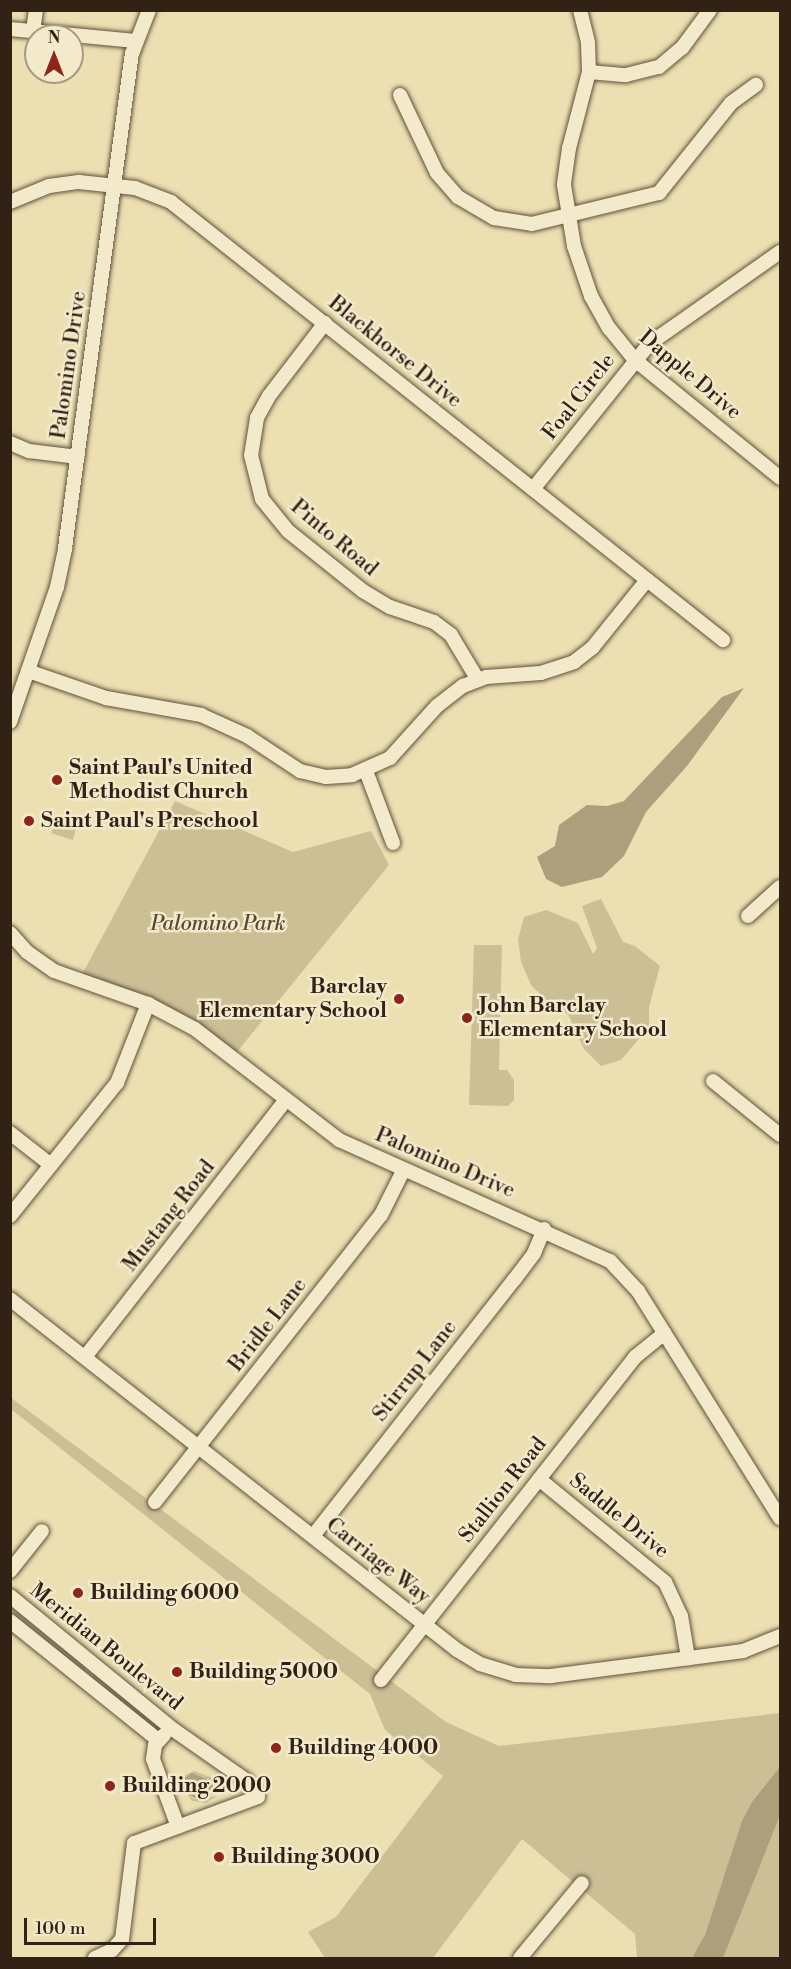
<!DOCTYPE html>
<html>
<head>
<meta charset="utf-8">
<style>
	body { margin:0 }
	#map { position:relative; width:791px; height:1969px; overflow:hidden; background:#ecdfb1; font-family:"Libre Bodoni",serif }
	div>[style] { position:absolute }
	.green>* { inset:0; background:#ccbf96 }
	.water>* { inset:0; background:#ac9f7c }
	.roads { filter:drop-shadow(0 0 2px #60513c) drop-shadow(0 0 2px #60513c) }
	.minor>* { height:14px; margin:-7px; padding:0 7px; transform-origin:7px; border-radius:7px; background:#f3eacc }
	.dots>* { width:16px; height:16px; translate:-50% -50%; box-sizing:border-box; border:3px solid #f3eacc; border-radius:50% }
	span { translate:-50% -50%; white-space:nowrap; text-align:center; line-height:1.15; -webkit-text-stroke:5px #f3eacc; paint-order:stroke }
	.street-label { font-size:21px; color:#312215 }
	.poi-label { font-size:21px; color:#312215; font-weight:700 }
	.left { translate:0 -50%; text-align:left }
	.right { translate:-100% -50%; text-align:right }
	.park-label { font-size:21px; color:#584935; font-style:italic }
	.frame { position:absolute; inset:0; border:12px solid #312215; pointer-events:none }
	.north { position:absolute; left:24px; top:24px; width:60px; height:60px; box-sizing:border-box; background:#f3eacc; border:2px solid #a59a83; border-radius:50%; rotate:0deg; font-size:16px; font-weight:700; line-height:24px; text-align:center; color:#312215 }
	.north::after { content:''; display:block; margin:auto; width:21px; height:27px; background:#8f2418; clip-path:polygon(50% 0,100% 100%,50% 72%,0 100%) }
	.scale { position:absolute; left:24px; top:1918px; width:132px; height:27px; box-sizing:border-box; border:3px solid #312215; border-top:0; padding-left:8px; font-size:18px; line-height:21px; white-space:nowrap; color:#312215; -webkit-text-stroke:4px #f3eacc; paint-order:stroke }
</style>
</head>
<body>
<div id="map">
	<div class="green">
		<div style="clip-path:polygon(175px 801px,293px 852px,371px 831px,389px 865px,232px 1058px,195px 1029px,78px 982px)"></div>
		<div style="clip-path:polygon(57px 820px,76px 828px,73px 840px,51px 833px)"></div>
		<div style="clip-path:polygon(601px 899px,623px 942px,635px 946px,660px 966px,649px 1007px,649px 1027px,621px 1060px,601px 1066px,584px 1049px,568px 1014px,551px 1005px,531px 985px,521px 962px,518px 939px,524px 917px,546px 910px,578px 923px,593px 954px,597px 948px,582px 906px)"></div>
		<div style="clip-path:polygon(474px 945px,502px 945px,499px 1070px,507px 1070px,514px 1080px,514px 1100px,508px 1106px,469px 1105px)"></div>
		<div style="clip-path:polygon(10px 1397px,446px 1722px,499px 1746px,780px 1713px,780px 1958px,637px 1958px,635px 1934px,522px 1839px,433px 1958px,325px 1958px,308px 1932px,336px 1917px,443px 1776px,385px 1730px,370px 1694px,11px 1409px)"></div>
		<div style="clip-path:polygon(10px 1601px,86px 1664px,85px 1670px,80px 1672px,11px 1617px)"></div>
		<div style="clip-path:polygon(95px 1673px,161px 1723px,163px 1730px,158px 1733px,91px 1679px)"></div>
		<div style="clip-path:polygon(194px 1771px,213px 1778px,225px 1785px,230px 1791px,197px 1776px,184px 1779px,188px 1794px,194px 1799px,217px 1796px,206px 1803px,192px 1801px,177px 1779px)"></div>
	</div>
	<div class="water">
		<div style="clip-path:polygon(744px 688px,687px 766px,646px 812px,624px 856px,602px 877px,562px 887px,546px 879px,537px 857px,555px 846px,559px 825px,587px 805px,607px 806px,624px 801px,722px 697px)"></div>
		<div style="clip-path:polygon(780px 1767px,780px 1815px,723px 1958px,692px 1958px,705px 1935px,742px 1821px,752px 1802px)"></div>
		<div style="clip-path:polygon(192px 1773px,213px 1782px,212px 1795px,198px 1800px,188px 1794px,184px 1779px)"></div>
	</div>
	<div class="roads">
		<div class="minor">
			<div style="left:580px;top:10px;width:34px;rotate:76deg"></div>
			<div style="left:588px;top:43px;width:29px;rotate:88deg"></div>
			<div style="left:589px;top:72px;width:79px;rotate:104.7deg"></div>
			<div style="left:569px;top:148px;width:37px;rotate:98deg"></div>
			<div style="left:564px;top:185px;width:62px;rotate:80.7deg"></div>
			<div style="left:574px;top:246px;width:53px;rotate:71.2deg"></div>
			<div style="left:591px;top:296px;width:37px;rotate:61deg"></div>
			<div style="left:609px;top:328px;width:41px;rotate:50.9deg"></div>
			<div style="left:635px;top:360px;width:187px;rotate:39.1deg"></div>
			<div style="left:10px;top:29px;width:126px;rotate:5.5deg"></div>
			<div style="left:33px;top:31px;width:21px;rotate:-82deg"></div>
			<div style="left:589px;top:72px;width:37px;rotate:5deg"></div>
			<div style="left:626px;top:75px;width:34px;rotate:-14deg"></div>
			<div style="left:659px;top:67px;width:30px;rotate:-40deg"></div>
			<div style="left:682px;top:48px;width:47px;rotate:-53.6deg"></div>
			<div style="left:400px;top:95px;width:86px;rotate:64.6deg"></div>
			<div style="left:437px;top:173px;width:32px;rotate:49deg"></div>
			<div style="left:458px;top:197px;width:42px;rotate:30.3deg"></div>
			<div style="left:494px;top:218px;width:38px;rotate:9deg"></div>
			<div style="left:532px;top:224px;width:131px;rotate:-13.7deg"></div>
			<div style="left:659px;top:193px;width:115px;rotate:-51.3deg"></div>
			<div style="left:731px;top:103px;width:31px;rotate:-36deg"></div>
			<div style="left:10px;top:202px;width:42px;rotate:-22.3deg"></div>
			<div style="left:49px;top:186px;width:30px;rotate:-8deg"></div>
			<div style="left:79px;top:182px;width:56px;rotate:6.1deg"></div>
			<div style="left:135px;top:188px;width:39px;rotate:21deg"></div>
			<div style="left:171px;top:202px;width:705px;rotate:38.43deg"></div>
			<div style="left:325px;top:323px;width:92px;rotate:127.5deg"></div>
			<div style="left:269px;top:396px;width:25px;rotate:119deg"></div>
			<div style="left:257px;top:418px;width:37px;rotate:99deg"></div>
			<div style="left:251px;top:455px;width:45px;rotate:76deg"></div>
			<div style="left:262px;top:499px;width:41px;rotate:50.9deg"></div>
			<div style="left:288px;top:531px;width:96px;rotate:38.7deg"></div>
			<div style="left:363px;top:591px;width:31px;rotate:31deg"></div>
			<div style="left:390px;top:607px;width:46px;rotate:18.8deg"></div>
			<div style="left:434px;top:622px;width:21px;rotate:37deg"></div>
			<div style="left:451px;top:635px;width:52px;rotate:59deg"></div>
			<div style="left:10px;top:443px;width:21px;rotate:23deg"></div>
			<div style="left:29px;top:451px;width:49px;rotate:7deg"></div>
			<div style="left:533px;top:489px;width:186px;rotate:-51.3deg"></div>
			<div style="left:649px;top:344px;width:160px;rotate:-35.1deg"></div>
			<div style="left:28px;top:671px;width:83px;rotate:19.1deg"></div>
			<div style="left:106px;top:698px;width:97px;rotate:10.1deg"></div>
			<div style="left:201px;top:715px;width:51px;rotate:24.5deg"></div>
			<div style="left:247px;top:736px;width:64px;rotate:33.4deg"></div>
			<div style="left:300px;top:771px;width:27px;rotate:13deg"></div>
			<div style="left:326px;top:777px;width:26px;rotate:-4deg"></div>
			<div style="left:352px;top:775px;width:42px;rotate:-24.1deg"></div>
			<div style="left:390px;top:758px;width:70px;rotate:-47.9deg"></div>
			<div style="left:437px;top:706px;width:33px;rotate:-38deg"></div>
			<div style="left:463px;top:686px;width:25px;rotate:-21deg"></div>
			<div style="left:486px;top:677px;width:55px;rotate:-4.2deg"></div>
			<div style="left:541px;top:673px;width:35px;rotate:-18deg"></div>
			<div style="left:574px;top:662px;width:24px;rotate:-38deg"></div>
			<div style="left:593px;top:647px;width:86px;rotate:-51.1deg"></div>
			<div style="left:10px;top:722px;width:143px;rotate:-70.8deg"></div>
			<div style="left:57px;top:587px;width:40px;rotate:-78deg"></div>
			<div style="left:65px;top:548px;width:499px;rotate:-82.3deg"></div>
			<div style="left:132px;top:54px;width:47px;rotate:-68.9deg"></div>
			<div style="left:366px;top:771px;width:77px;rotate:69.4deg"></div>
			<div style="left:748px;top:916px;width:43px;rotate:-42.2deg"></div>
			<div style="left:10px;top:933px;width:25px;rotate:48deg"></div>
			<div style="left:27px;top:952px;width:33px;rotate:35deg"></div>
			<div style="left:54px;top:971px;width:100px;rotate:19.3deg"></div>
			<div style="left:148px;top:1004px;width:53px;rotate:28deg"></div>
			<div style="left:195px;top:1029px;width:182px;rotate:37.6deg"></div>
			<div style="left:339px;top:1140px;width:297px;rotate:24.1deg"></div>
			<div style="left:610px;top:1261px;width:41px;rotate:47deg"></div>
			<div style="left:638px;top:1291px;width:268px;rotate:58deg"></div>
			<div style="left:713px;top:1081px;width:86px;rotate:38.9deg"></div>
			<div style="left:10px;top:1133px;width:52px;rotate:38deg"></div>
			<div style="left:10px;top:1216px;width:171px;rotate:-51.2deg"></div>
			<div style="left:117px;top:1083px;width:85px;rotate:-68.6deg"></div>
			<div style="left:10px;top:1299px;width:568px;rotate:38.14deg"></div>
			<div style="left:457px;top:1650px;width:27px;rotate:31deg"></div>
			<div style="left:480px;top:1664px;width:37px;rotate:17deg"></div>
			<div style="left:515px;top:1675px;width:36px;rotate:2deg"></div>
			<div style="left:551px;top:1676px;width:194px;rotate:-7.4deg"></div>
			<div style="left:743px;top:1651px;width:40px;rotate:-22deg"></div>
			<div style="left:85px;top:1357px;width:326px;rotate:-52deg"></div>
			<div style="left:539px;top:1479px;width:163px;rotate:39.3deg"></div>
			<div style="left:665px;top:1582px;width:38px;rotate:65deg"></div>
			<div style="left:681px;top:1616px;width:43px;rotate:80.5deg"></div>
			<div style="left:155px;top:1502px;width:365px;rotate:-51.8deg"></div>
			<div style="left:381px;top:1215px;width:51px;rotate:-63.4deg"></div>
			<div style="left:313px;top:1536px;width:325px;rotate:-51.9deg"></div>
			<div style="left:514px;top:1280px;width:34px;rotate:-53deg"></div>
			<div style="left:534px;top:1253px;width:26px;rotate:-67deg"></div>
			<div style="left:10px;top:1571px;width:51px;rotate:-51.3deg"></div>
			<div style="left:10px;top:1596px;width:212px;rotate:39.3deg"></div>
			<div style="left:174px;top:1730px;width:89px;rotate:34.9deg"></div>
			<div style="left:247px;top:1781px;width:19px;rotate:55deg"></div>
			<div style="left:258px;top:1797px;width:132px;rotate:159.6deg"></div>
			<div style="left:134px;top:1843px;width:97px;rotate:97.1deg"></div>
			<div style="left:122px;top:1939px;width:15px;rotate:132deg"></div>
			<div style="left:112px;top:1950px;width:19px;rotate:155deg"></div>
			<div style="left:10px;top:1621px;width:190px;rotate:38.8deg"></div>
			<div style="left:381px;top:1680px;width:411px;rotate:-51.8deg"></div>
			<div style="left:635px;top:1357px;width:38px;rotate:-39deg"></div>
			<div style="left:164px;top:1735px;width:13px;rotate:132deg"></div>
			<div style="left:155px;top:1745px;width:14px;rotate:98deg"></div>
			<div style="left:153px;top:1759px;width:72px;rotate:69.8deg"></div>
			<div style="left:520px;top:1958px;width:97px;rotate:-50.4deg"></div>
		</div>
	</div>
	<div class="dots">
		<div style="left:57px;top:780px;background:#8f2418"></div>
		<div style="left:29px;top:821px;background:#8f2418"></div>
		<div style="left:399px;top:999px;background:#8f2418"></div>
		<div style="left:467px;top:1018px;background:#8f2418"></div>
		<div style="left:78px;top:1593px;background:#8f2418"></div>
		<div style="left:177px;top:1672px;background:#8f2418"></div>
		<div style="left:276px;top:1748px;background:#8f2418"></div>
		<div style="left:110px;top:1786px;background:#8f2418"></div>
		<div style="left:219px;top:1857px;background:#8f2418"></div>
	</div>
	<div class="street-label">
		<span style="left:395px;top:352px;rotate:39deg">Blackhorse Drive</span>
		<span style="left:69px;top:365px;rotate:-82deg">Palomino Drive</span>
		<span style="left:690px;top:375px;rotate:40deg">Dapple Drive</span>
		<span style="left:579px;top:397px;rotate:-52deg">Foal Circle</span>
		<span style="left:334px;top:538px;rotate:40deg">Pinto Road</span>
		<span style="left:445px;top:1163px;rotate:23deg">Palomino Drive</span>
		<span style="left:169px;top:1216px;rotate:-52deg">Mustang Road</span>
		<span style="left:268px;top:1325px;rotate:-52deg">Bridle Lane</span>
		<span style="left:415px;top:1371px;rotate:-52deg">Stirrup Lane</span>
		<span style="left:503px;top:1490px;rotate:-52deg">Stallion Road</span>
		<span style="left:619px;top:1516px;rotate:39deg">Saddle Drive</span>
		<span style="left:378px;top:1561px;rotate:38deg">Carriage Way</span>
		<span style="left:106px;top:1647px;rotate:39deg">Meridian Boulevard</span>
	</div>
	<div class="poi-label">
		<span class="left" style="left:69px;top:780px">Saint Paul's United<br>Methodist Church</span>
		<span class="left" style="left:41px;top:821px">Saint Paul's Preschool</span>
		<span class="right" style="left:387px;top:999px">Barclay<br>Elementary School</span>
		<span class="left" style="left:479px;top:1018px">John Barclay<br>Elementary School</span>
		<span class="left" style="left:90px;top:1593px">Building 6000</span>
		<span class="left" style="left:189px;top:1672px">Building 5000</span>
		<span class="left" style="left:288px;top:1748px">Building 4000</span>
		<span class="left" style="left:122px;top:1786px">Building 2000</span>
		<span class="left" style="left:231px;top:1857px">Building 3000</span>
	</div>
	<div class="park-label">
		<span style="left:218px;top:924px">Palomino Park</span>
	</div>
	<div class="frame"></div>
	<div class="north">N</div>
	<div class="scale">100 m</div>
</div>
</body>
</html>
